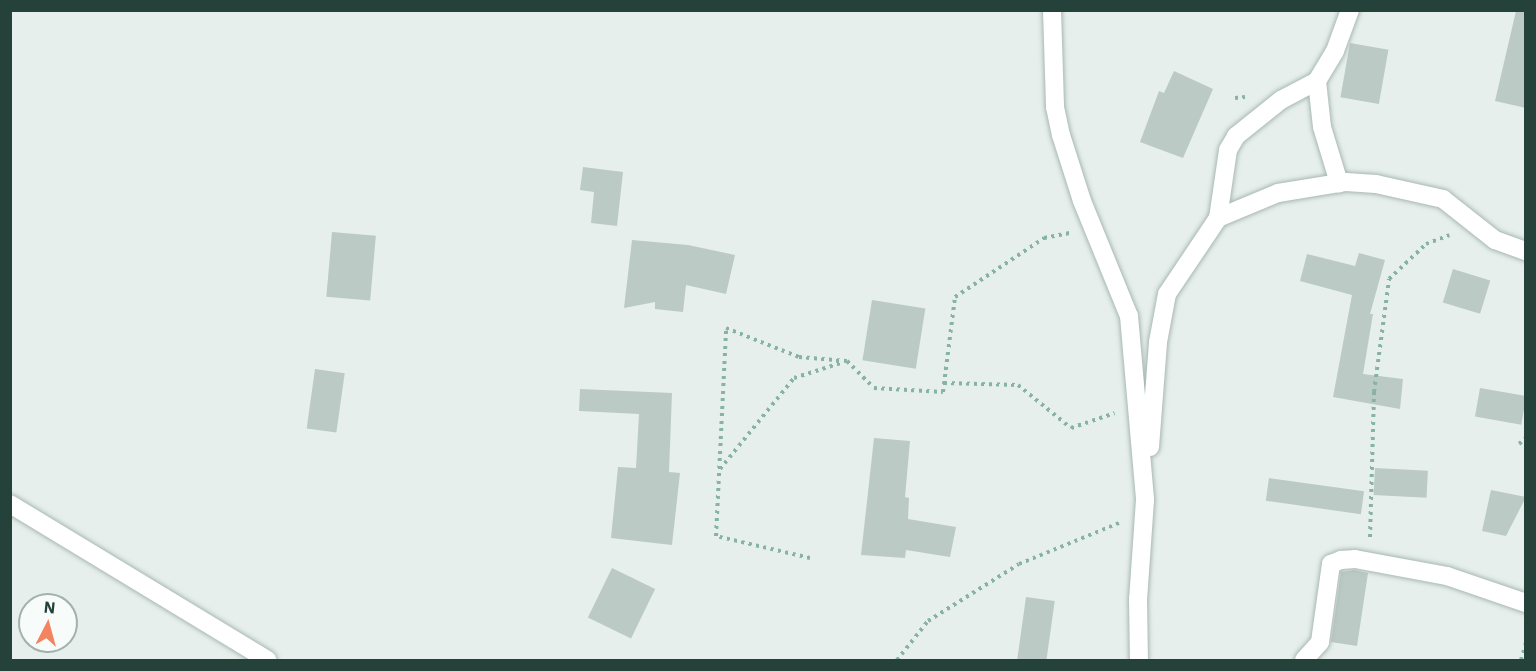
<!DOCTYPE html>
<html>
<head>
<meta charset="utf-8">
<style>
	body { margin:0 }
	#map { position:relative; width:1536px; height:671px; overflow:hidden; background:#e6efeb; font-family:"IBM Plex Sans",sans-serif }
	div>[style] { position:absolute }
	.building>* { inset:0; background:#bbcac4; transform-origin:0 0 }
	.path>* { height:4px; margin-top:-2px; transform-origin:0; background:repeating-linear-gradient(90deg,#86b3a5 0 3px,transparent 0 7.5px) }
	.roads { filter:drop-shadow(0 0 2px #a8b8b2) drop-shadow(0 0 2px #a8b8b2) }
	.minor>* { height:18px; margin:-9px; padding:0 9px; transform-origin:9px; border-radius:9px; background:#fff }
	span { translate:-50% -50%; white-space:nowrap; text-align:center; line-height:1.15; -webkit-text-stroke:6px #f7fbf9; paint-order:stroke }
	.frame { position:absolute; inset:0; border:12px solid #24423a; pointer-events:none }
	.north { position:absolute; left:18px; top:593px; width:60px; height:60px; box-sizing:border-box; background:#f7fbf9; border:2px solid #a3b1ad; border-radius:50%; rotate:6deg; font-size:16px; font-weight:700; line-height:24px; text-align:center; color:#24423a }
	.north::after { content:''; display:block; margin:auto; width:21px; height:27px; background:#f4845f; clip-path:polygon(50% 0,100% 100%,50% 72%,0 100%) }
</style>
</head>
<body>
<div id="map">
	<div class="building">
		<div style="clip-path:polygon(1516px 11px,1526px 12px,1526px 108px,1495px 101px)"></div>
		<div style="left:1350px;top:43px;width:39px;height:55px;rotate:10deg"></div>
		<div style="clip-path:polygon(1174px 71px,1213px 89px,1183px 158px,1140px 142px,1159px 91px,1164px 93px)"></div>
		<div style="clip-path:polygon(583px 167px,623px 172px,617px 226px,591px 223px,594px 192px,580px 190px)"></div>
		<div style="left:332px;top:232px;width:44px;height:65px;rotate:5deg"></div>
		<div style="clip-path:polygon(632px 240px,688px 245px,735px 255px,726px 294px,686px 285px,683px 312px,655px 309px,655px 302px,624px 308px)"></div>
		<div style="clip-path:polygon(1359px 253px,1385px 260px,1370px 314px,1373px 314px,1363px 374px,1403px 379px,1400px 409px,1333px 397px,1352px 295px,1300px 281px,1307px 254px,1355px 266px)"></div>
		<div style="left:1453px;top:269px;width:39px;height:35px;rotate:17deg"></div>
		<div style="left:872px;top:300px;width:54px;height:61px;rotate:9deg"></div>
		<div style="left:315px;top:369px;width:30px;height:60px;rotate:8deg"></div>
		<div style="left:1480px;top:388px;width:47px;height:29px;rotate:10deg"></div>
		<div style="clip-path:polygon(580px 389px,672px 393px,669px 472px,680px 473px,672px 545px,611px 538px,618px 467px,636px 468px,639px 414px,579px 411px)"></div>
		<div style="clip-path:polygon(874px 438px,910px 441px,905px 497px,909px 498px,908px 519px,956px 527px,950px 557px,906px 550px,905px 558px,861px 555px)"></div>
		<div style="left:1375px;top:468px;width:53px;height:27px;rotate:3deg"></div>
		<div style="left:1269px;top:478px;width:96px;height:23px;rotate:8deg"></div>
		<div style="clip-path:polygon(1491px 490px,1526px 497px,1506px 536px,1482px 531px)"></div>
		<div style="left:612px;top:568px;width:48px;height:55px;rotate:26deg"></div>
		<div style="clip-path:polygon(1354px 570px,1368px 573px,1357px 646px,1331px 642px,1341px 572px)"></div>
		<div style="left:1026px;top:597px;width:29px;height:64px;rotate:8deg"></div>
	</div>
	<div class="path">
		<div style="left:1235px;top:98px;width:10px;rotate:-6deg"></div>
		<div style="left:944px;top:383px;width:74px;rotate:1.5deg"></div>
		<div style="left:1018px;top:385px;width:68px;rotate:39.1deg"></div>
		<div style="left:1071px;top:428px;width:46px;rotate:-18.8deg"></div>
		<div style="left:1519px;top:444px;width:9px;rotate:-41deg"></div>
		<div style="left:720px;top:469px;width:117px;rotate:-50.9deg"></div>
		<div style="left:794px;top:378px;width:52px;rotate:-17.7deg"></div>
		<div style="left:1370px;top:537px;width:145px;rotate:-88.4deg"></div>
		<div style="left:1374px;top:392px;width:114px;rotate:-82.4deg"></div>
		<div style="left:1389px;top:279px;width:51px;rotate:-43.4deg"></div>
		<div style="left:1426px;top:244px;width:25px;rotate:-21deg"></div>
		<div style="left:810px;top:558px;width:97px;rotate:-166.8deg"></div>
		<div style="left:716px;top:536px;width:208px;rotate:-87.2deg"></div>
		<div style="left:726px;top:328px;width:79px;rotate:21.7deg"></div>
		<div style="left:799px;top:357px;width:48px;rotate:4.8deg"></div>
		<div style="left:847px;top:361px;width:38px;rotate:45deg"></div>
		<div style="left:874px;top:388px;width:69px;rotate:3.3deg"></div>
		<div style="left:943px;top:392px;width:96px;rotate:-82.8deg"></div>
		<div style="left:955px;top:297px;width:107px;rotate:-33.5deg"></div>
		<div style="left:1044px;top:238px;width:26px;rotate:-11deg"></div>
		<div style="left:897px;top:660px;width:50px;rotate:-51.5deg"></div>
		<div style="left:928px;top:621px;width:107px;rotate:-32.1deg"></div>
		<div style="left:1019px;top:564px;width:108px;rotate:-22.3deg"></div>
		<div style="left:1521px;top:660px;width:18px;rotate:-74deg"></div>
	</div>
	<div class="roads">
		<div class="minor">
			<div style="left:1052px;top:10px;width:97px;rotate:88.2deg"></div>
			<div style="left:1055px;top:107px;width:29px;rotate:78deg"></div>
			<div style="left:1061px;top:135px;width:69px;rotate:72.3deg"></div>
			<div style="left:1082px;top:201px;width:124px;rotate:67.8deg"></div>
			<div style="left:1129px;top:316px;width:185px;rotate:85deg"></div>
			<div style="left:1145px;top:500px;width:99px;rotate:94deg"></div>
			<div style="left:1138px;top:599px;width:61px;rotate:89.1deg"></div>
			<div style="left:1317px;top:81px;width:46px;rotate:83.8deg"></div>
			<div style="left:1322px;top:127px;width:59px;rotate:73.1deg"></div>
			<div style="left:1218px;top:218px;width:65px;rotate:-22.6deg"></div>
			<div style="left:1278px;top:193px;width:69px;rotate:-9.2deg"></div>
			<div style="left:1346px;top:182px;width:30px;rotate:4deg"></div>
			<div style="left:1376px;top:184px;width:69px;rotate:12.6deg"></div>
			<div style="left:1443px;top:199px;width:66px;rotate:38.3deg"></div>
			<div style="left:1495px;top:240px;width:33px;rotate:20deg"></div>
			<div style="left:1150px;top:447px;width:105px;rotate:-85.6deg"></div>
			<div style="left:1158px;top:342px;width:49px;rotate:-79.4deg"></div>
			<div style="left:1167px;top:294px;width:92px;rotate:-56.1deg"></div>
			<div style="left:1218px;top:218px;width:69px;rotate:-81.6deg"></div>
			<div style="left:1228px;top:150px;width:16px;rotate:-60deg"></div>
			<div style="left:1236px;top:136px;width:58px;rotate:-38.7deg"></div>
			<div style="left:1281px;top:100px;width:41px;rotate:-27.8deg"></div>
			<div style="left:1317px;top:81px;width:35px;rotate:-59deg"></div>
			<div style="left:1335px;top:51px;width:44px;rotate:-69.9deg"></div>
			<div style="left:10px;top:504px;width:301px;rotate:31.2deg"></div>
			<div style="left:1304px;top:660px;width:24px;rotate:-48deg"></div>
			<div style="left:1320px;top:642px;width:79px;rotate:-82deg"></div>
			<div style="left:1331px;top:564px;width:11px;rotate:-22deg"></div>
			<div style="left:1341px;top:560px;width:14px;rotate:-4deg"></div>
			<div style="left:1355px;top:559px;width:94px;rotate:10.5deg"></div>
			<div style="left:1447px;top:576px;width:83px;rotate:18.9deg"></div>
		</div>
	</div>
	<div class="frame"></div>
	<div class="north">N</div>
</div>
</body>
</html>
